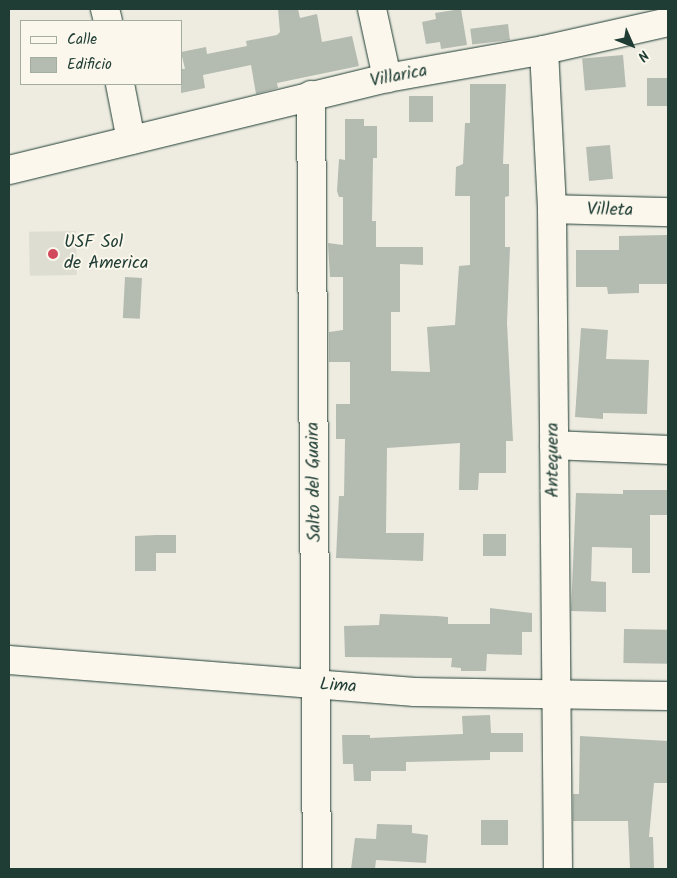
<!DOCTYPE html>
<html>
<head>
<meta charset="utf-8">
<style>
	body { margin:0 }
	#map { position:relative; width:677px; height:878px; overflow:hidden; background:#eeece1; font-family:Kalam,sans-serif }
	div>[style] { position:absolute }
	.built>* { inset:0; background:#ddddd2; transform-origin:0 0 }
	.building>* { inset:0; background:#b4bbb0; transform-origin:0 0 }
	.roads { filter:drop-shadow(0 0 1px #1f3d34) drop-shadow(0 0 1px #1f3d34) }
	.minor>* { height:28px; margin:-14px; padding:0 14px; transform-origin:14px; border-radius:14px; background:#fbf7ec }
	.dots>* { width:14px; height:14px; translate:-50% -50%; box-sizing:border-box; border:2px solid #fbf7ec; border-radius:50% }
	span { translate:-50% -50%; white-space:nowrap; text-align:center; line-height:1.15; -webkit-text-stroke:4px #fbf7ec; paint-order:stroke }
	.street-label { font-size:18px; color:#1f3d34 }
	.poi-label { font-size:18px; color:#1f3d34 }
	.left { translate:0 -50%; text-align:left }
	.frame { position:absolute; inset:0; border:10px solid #1f3d34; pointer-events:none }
	.legend { position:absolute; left:20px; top:20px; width:162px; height:65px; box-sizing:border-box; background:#fbf7ec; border:1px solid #a3ada2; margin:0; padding:6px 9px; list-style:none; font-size:15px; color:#1f3d34 }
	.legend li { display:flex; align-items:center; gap:10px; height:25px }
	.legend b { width:25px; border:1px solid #a3ada2 }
	.north { position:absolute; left:607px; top:20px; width:50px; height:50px; -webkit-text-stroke:4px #fbf7ec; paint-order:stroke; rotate:134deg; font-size:14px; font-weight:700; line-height:20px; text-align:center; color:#1f3d34 }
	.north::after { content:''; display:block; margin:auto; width:18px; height:22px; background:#1f3d34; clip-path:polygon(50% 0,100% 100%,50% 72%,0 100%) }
</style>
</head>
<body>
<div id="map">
	<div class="built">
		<div style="left:76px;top:231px;width:44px;height:47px;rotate:89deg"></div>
	</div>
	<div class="building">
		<div style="clip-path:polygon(278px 9px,298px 9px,300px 18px,317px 14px,322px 42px,352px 36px,359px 66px,277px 83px,278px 88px,256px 94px,251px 65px,203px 75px,205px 88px,181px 93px,181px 69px,185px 69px,181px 52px,206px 47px,207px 54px,247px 46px,246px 41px,277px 35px,280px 32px)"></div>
		<div style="clip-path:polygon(461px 9px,467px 45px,441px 49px,440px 42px,426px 44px,422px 22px,436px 19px,435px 13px)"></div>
		<div style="left:508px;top:24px;width:16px;height:38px;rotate:83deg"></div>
		<div style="left:623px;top:55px;width:32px;height:41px;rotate:85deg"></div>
		<div style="left:647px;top:78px;width:21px;height:28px"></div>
		<div style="clip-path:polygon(470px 84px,506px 84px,503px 164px,509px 164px,509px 196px,505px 197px,505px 247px,510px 247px,507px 323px,513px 441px,506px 441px,506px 473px,479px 473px,478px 490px,459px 490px,460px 443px,387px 448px,386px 533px,424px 533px,423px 561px,336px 558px,339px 496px,344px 496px,345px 439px,336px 439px,336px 404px,350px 404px,350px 362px,329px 362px,329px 332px,343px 330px,343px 277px,330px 277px,328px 243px,343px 245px,343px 197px,339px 197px,337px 191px,339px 159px,345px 160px,345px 119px,364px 119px,364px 126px,377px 126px,377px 158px,373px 158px,372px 221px,376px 221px,376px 247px,423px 247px,423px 265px,400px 264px,400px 312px,391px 312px,391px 371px,430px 372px,427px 327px,455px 325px,459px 266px,470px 265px,470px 196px,455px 196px,456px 167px,463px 164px,465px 123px,470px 123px)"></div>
		<div style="left:409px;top:96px;width:24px;height:26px"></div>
		<div style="left:610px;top:145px;width:34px;height:24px;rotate:85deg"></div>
		<div style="clip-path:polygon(668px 235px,668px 284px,639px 284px,639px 293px,608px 294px,607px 287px,576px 287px,576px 250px,619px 250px,619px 236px)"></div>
		<div style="left:125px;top:277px;width:17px;height:41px;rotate:3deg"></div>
		<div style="clip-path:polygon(581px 328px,608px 330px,606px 359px,649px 360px,647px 414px,603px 413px,603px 419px,575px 417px)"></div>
		<div style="clip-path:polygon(623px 490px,668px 490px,668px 515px,650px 515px,650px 573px,632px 573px,632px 548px,592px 547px,591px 581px,606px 582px,606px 612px,571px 611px,576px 493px,623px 494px)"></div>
		<div style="left:483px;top:534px;width:23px;height:22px"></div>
		<div style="clip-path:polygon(156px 535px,176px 535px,176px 553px,156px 553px,156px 571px,135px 571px,135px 536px)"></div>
		<div style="clip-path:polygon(490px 608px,532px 613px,532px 632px,522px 632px,522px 655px,487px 654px,486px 671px,461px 671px,461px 668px,451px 667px,452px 658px,345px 657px,344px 626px,379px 625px,380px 614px,437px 616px,448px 617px,448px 624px,490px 624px)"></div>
		<div style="left:624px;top:629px;width:44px;height:34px;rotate:1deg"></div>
		<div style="clip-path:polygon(490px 715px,491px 733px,523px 733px,523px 752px,490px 752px,490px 760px,406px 762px,406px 771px,371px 771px,371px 781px,354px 781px,353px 764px,343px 764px,342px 735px,370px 735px,370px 738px,463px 734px,462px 716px)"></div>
		<div style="clip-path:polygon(580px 736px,668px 741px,668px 783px,654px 783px,649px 837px,653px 837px,654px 869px,630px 869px,628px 821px,573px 821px,573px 794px,579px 794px)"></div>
		<div style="left:508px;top:820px;width:25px;height:27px;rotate:90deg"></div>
		<div style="clip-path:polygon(377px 824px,412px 825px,412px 833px,428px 835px,426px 863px,376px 860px,375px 869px,351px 869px,355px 838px,376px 839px)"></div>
	</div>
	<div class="roads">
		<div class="minor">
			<div style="left:105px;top:9px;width:12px;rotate:76deg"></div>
			<div style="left:372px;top:9px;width:71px;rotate:77.7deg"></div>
			<div style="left:544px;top:50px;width:159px;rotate:87.1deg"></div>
			<div style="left:552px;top:209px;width:660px;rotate:89.48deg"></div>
			<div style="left:120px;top:84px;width:57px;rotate:78.9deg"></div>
			<div style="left:311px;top:95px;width:774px;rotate:89.56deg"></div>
			<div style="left:9px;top:170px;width:389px;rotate:-13.7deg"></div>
			<div style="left:387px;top:78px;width:159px;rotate:-10.1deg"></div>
			<div style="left:544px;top:50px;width:127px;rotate:-12.7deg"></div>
			<div style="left:552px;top:209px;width:116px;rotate:1.5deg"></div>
			<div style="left:554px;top:445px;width:114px;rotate:2.5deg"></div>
			<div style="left:9px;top:660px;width:407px;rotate:4.5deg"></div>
			<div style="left:415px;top:692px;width:253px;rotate:0.9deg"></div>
		</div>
	</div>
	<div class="dots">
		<div style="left:53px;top:254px;background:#d1495b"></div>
	</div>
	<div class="street-label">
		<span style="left:399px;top:77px;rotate:-11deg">Villarica</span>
		<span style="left:610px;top:211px;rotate:1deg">Villeta</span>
		<span style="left:554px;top:460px;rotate:-90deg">Antequera</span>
		<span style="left:315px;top:482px;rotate:-91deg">Salto del Guaira</span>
		<span style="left:338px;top:687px;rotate:4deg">Lima</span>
	</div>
	<div class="poi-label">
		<span class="left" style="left:64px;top:254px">USF Sol<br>de America</span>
	</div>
	<div class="frame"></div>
	<ul class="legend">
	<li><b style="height:6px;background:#fbf7ec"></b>Calle</li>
	<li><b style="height:14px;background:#b4bbb0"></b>Edificio</li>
	</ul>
	<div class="north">N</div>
</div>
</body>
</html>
